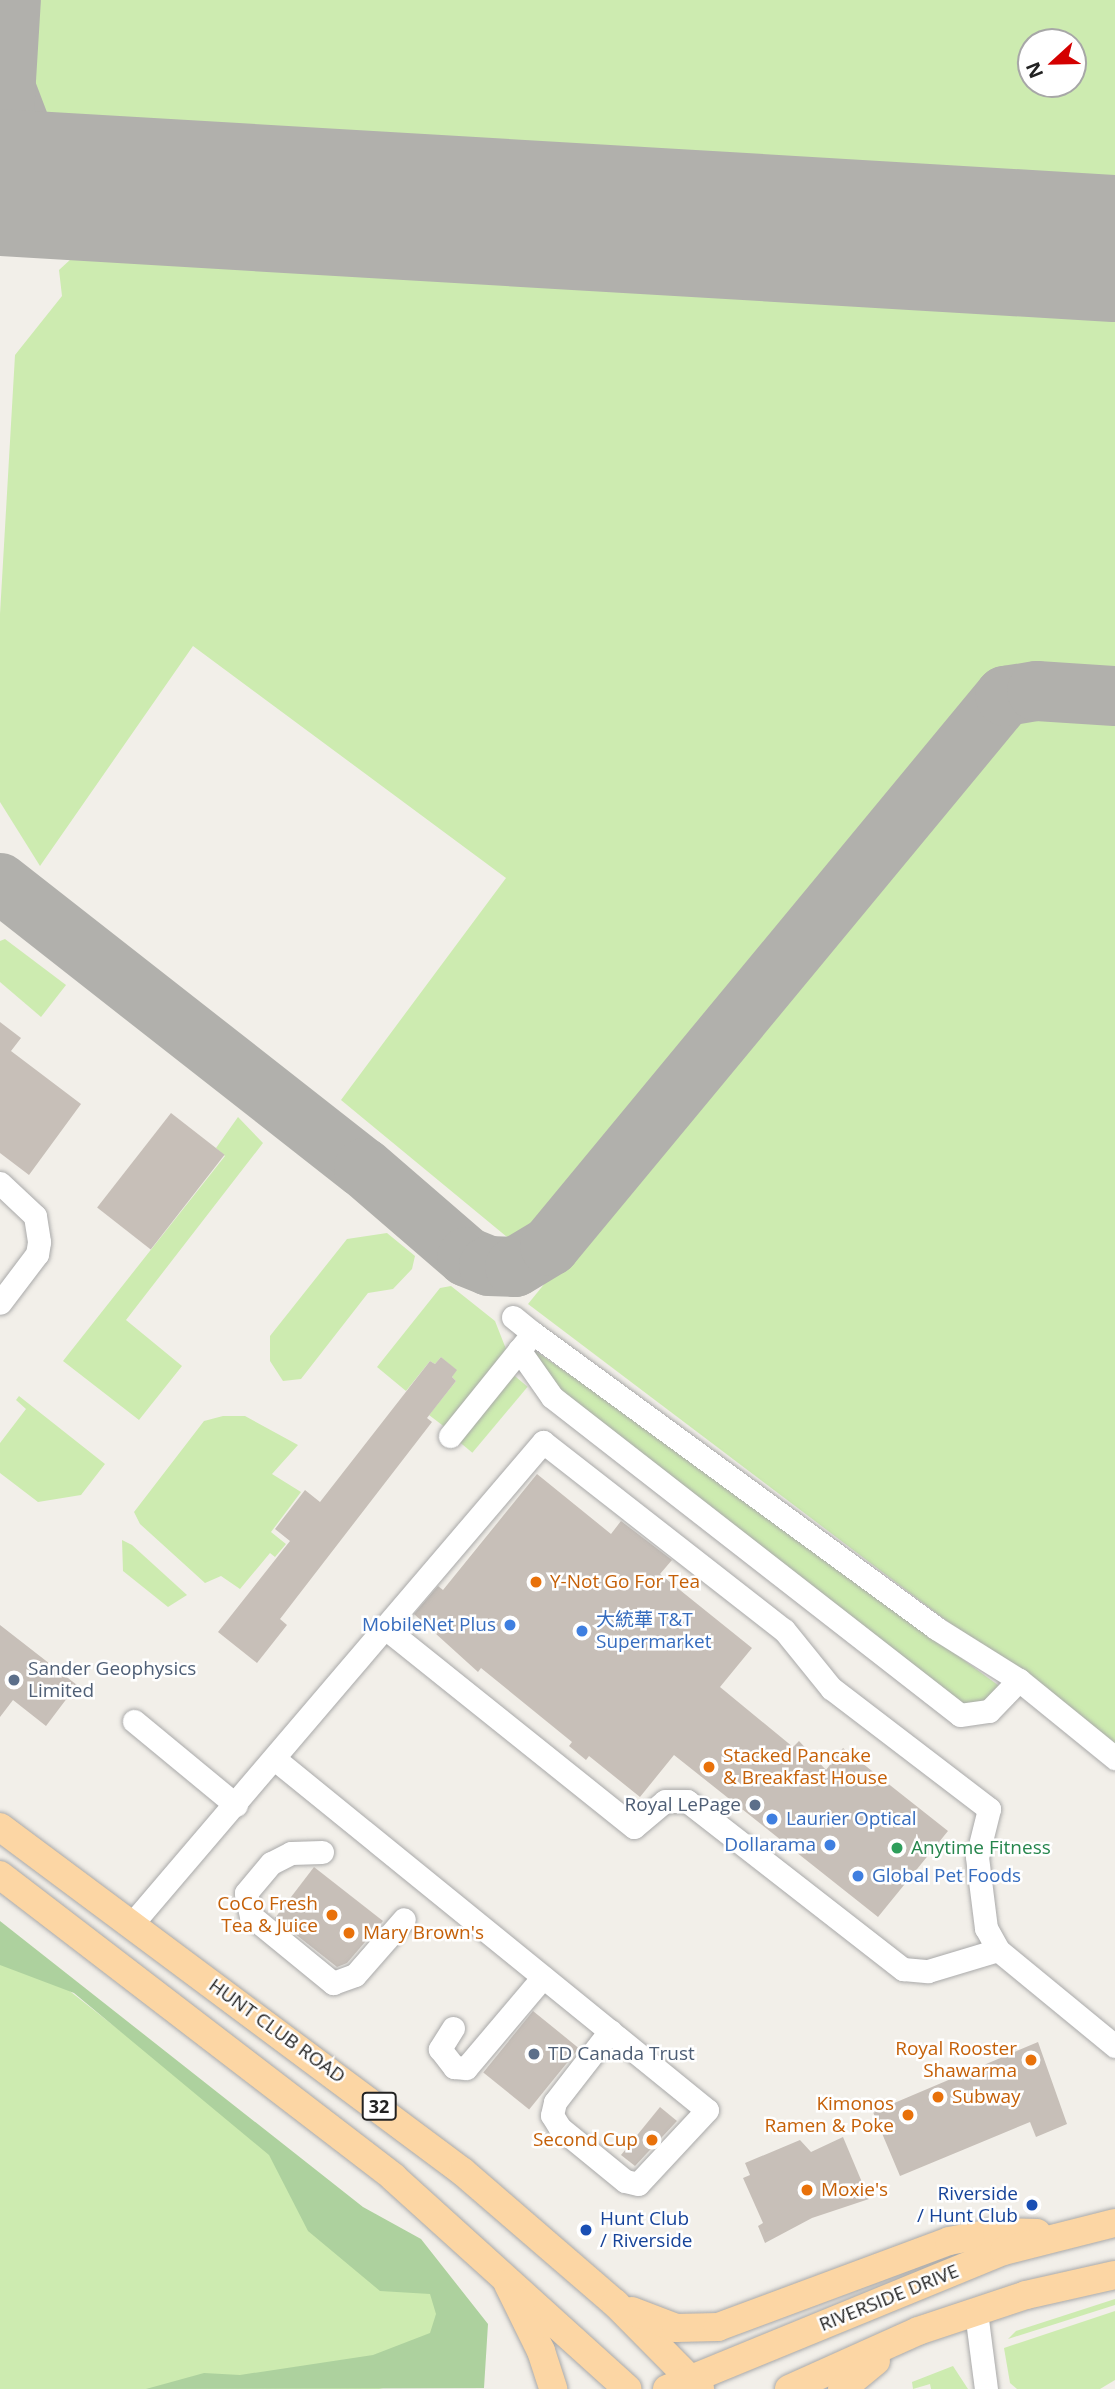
<!DOCTYPE html>
<html>
<head>
<meta charset="utf-8">
<style>
	body { margin:0 }
	#map { position:relative; width:1115px; height:2389px; overflow:hidden; background:#f2efe9; font-family:"Open Sans","Noto Sans SC",sans-serif }
	div>[style] { position:absolute }
	.grass>* { inset:0; background:#cdebb0; transform-origin:0 0 }
	.forest>* { inset:0; background:#add19e }
	.taxiway>* { height:60px; margin:-30px; padding:0 30px; transform-origin:30px; border-radius:30px; background:#b1b0ac }
	.runway>* { height:147px; margin:-73.5px; padding:0 73.5px; transform-origin:73.5px; border-radius:73.5px; background:#b1b0ac }
	.building>* { inset:0; background:#c7bfb8; transform-origin:0 0 }
	.roads { filter:drop-shadow(0 0 2px #a9a9a9) drop-shadow(0 0 2px #a9a9a9) }
	.minor>* { height:23px; margin:-11.5px; padding:0 11.5px; transform-origin:11.5px; border-radius:11.5px; background:#fff }
	.major>* { height:28px; margin:-14px; padding:0 14px; transform-origin:14px; border-radius:14px; background:#fcd6a4 }
	.dots>* { width:19px; height:19px; translate:-50% -50%; box-sizing:border-box; border:4px solid #fff; border-radius:50% }
	span { translate:-50% -50%; white-space:nowrap; text-align:center; line-height:1.15; -webkit-text-stroke:5px #fff; paint-order:stroke }
	.shield-label span { padding:2px 5px; background:#fff; border:2px solid; border-radius:5px; -webkit-text-stroke-width:0 }
	.shield-label { font-size:18px; color:#222; font-weight:700 }
	.food-label { font-size:19px; color:#c56008 }
	.left { translate:0 -50%; text-align:left }
	.right { translate:-100% -50%; text-align:right }
	.shop-label { font-size:19px; color:#366cbe }
	.service-label { font-size:19px; color:#4e5e75 }
	.leisure-label { font-size:19px; color:#27864d }
	.street-label { font-size:19px; color:#222 }
	.transit-label { font-size:19px; color:#164399 }
	.north { position:absolute; left:1017px; top:28px; width:70px; height:70px; box-sizing:border-box; background:#fff; border:2px solid #a7a7a7; border-radius:50%; rotate:248deg; font-size:19px; font-weight:700; line-height:28px; text-align:center; color:#222 }
	.north::after { content:''; display:block; margin:auto; width:24px; height:32px; background:#d40000; clip-path:polygon(50% 0,100% 100%,50% 72%,0 100%) }
</style>
</head>
<body>
<div id="map">
	<div class="grass">
		<div style="clip-path:polygon(evenodd,36px 0,1115px 0,1115px 208px,79px 149px,31px 94px,36px 0,1031px 42px,1073px 42px,1073px 84px,1031px 84px,1031px 42px)"></div>
		<div style="clip-path:polygon(107px 226px,1115px 290px,1115px 678px,1002px 671px,540px 1232px,507px 1237px,341px 1100px,506px 878px,193px 646px,40px 866px,0 802px,0 614px,15px 355px,62px 296px,59px 270px)"></div>
		<div style="clip-path:polygon(1034px 709px,1115px 714px,1115px 1748px,528px 1304px,993px 732px)"></div>
		<div style="clip-path:polygon(5px 939px,66px 985px,41px 1017px,0 982px,0 941px)"></div>
		<div style="clip-path:polygon(238px 1117px,263px 1143px,126px 1320px,182px 1366px,139px 1420px,63px 1361px,225px 1156px,216px 1148px)"></div>
		<div style="clip-path:polygon(387px 1233px,415px 1256px,412px 1269px,393px 1289px,368px 1293px,301px 1379px,283px 1381px,270px 1361px,270px 1336px,347px 1239px)"></div>
		<div style="clip-path:polygon(451px 1286px,495px 1321px,506px 1349px,446px 1428px,429px 1415px,456px 1381px,452px 1377px,456px 1370px,441px 1357px,435px 1364px,430px 1361px,406px 1391px,377px 1367px,440px 1288px)"></div>
		<div style="clip-path:polygon(529px 1347px,615px 1405px,1002px 1688px,988px 1704px,965px 1710px,558px 1397px)"></div>
		<div style="left:510px;top:1372px;width:23px;height:86px;rotate:40deg"></div>
		<div style="clip-path:polygon(19px 1396px,105px 1464px,81px 1495px,38px 1502px,0 1473px,0 1443px,26px 1409px,16px 1400px)"></div>
		<div style="clip-path:polygon(223px 1416px,245px 1416px,298px 1445px,272px 1474px,301px 1492px,271px 1532px,286px 1544px,275px 1557px,270px 1553px,240px 1589px,221px 1576px,205px 1583px,140px 1524px,134px 1512px,204px 1421px)"></div>
		<div style="clip-path:polygon(122px 1540px,132px 1545px,187px 1595px,168px 1607px,123px 1571px)"></div>
		<div style="clip-path:polygon(0 1936px,432px 2277px,474px 2365px,379px 2389px,0 2389px)"></div>
		<div style="clip-path:polygon(1115px 2299px,1115px 2305px,1008px 2339px,1016px 2331px)"></div>
		<div style="clip-path:polygon(1115px 2311px,1115px 2380px,1100px 2389px,1017px 2389px,1010px 2383px,1004px 2348px)"></div>
		<div style="clip-path:polygon(953px 2366px,968px 2389px,931px 2389px,930px 2384px,913px 2389px,912px 2382px)"></div>
	</div>
	<div class="forest">
		<div style="clip-path:polygon(0 1921px,363px 2207px,421px 2239px,488px 2324px,484px 2388px,146px 2389px,204px 2373px,240px 2375px,373px 2355px,430px 2333px,436px 2314px,430px 2294px,380px 2291px,308px 2231px,269px 2155px,74px 1993px,0 1965px)"></div>
	</div>
	<div class="taxiway">
		<div style="left:6px;top:89px;width:59px;rotate:69.1deg"></div>
		<div style="left:27px;top:144px;width:22px;rotate:51deg"></div>
		<div style="left:41px;top:161px;width:30px;rotate:28deg"></div>
		<div style="left:67px;top:175px;width:49px;rotate:10.6deg"></div>
		<div style="left:115px;top:184px;width:194px;rotate:3.2deg"></div>
		<div style="left:3px;top:129px;width:129px;rotate:-86.5deg"></div>
		<div style="left:0;top:218px;width:51px;rotate:-26.6deg"></div>
		<div style="left:46px;top:195px;width:63px;rotate:0.9deg"></div>
		<div style="left:0;top:883px;width:462px;rotate:38.1deg"></div>
		<div style="left:364px;top:1168px;width:136px;rotate:40.8deg"></div>
		<div style="left:467px;top:1257px;width:24px;rotate:22deg"></div>
		<div style="left:489px;top:1266px;width:26px;rotate:2deg"></div>
		<div style="left:515px;top:1267px;width:41px;rotate:-31deg"></div>
		<div style="left:550px;top:1246px;width:714px;rotate:-50.4deg"></div>
		<div style="left:1005px;top:696px;width:32px;rotate:-9deg"></div>
		<div style="left:1037px;top:691px;width:78px;rotate:3.7deg"></div>
	</div>
	<div class="runway">
		<div style="left:0;top:182px;width:1117px;rotate:3.39deg"></div>
	</div>
	<div class="building">
		<div style="clip-path:polygon(0 1022px,21px 1038px,11px 1051px,81px 1104px,29px 1175px,0 1153px)"></div>
		<div style="left:171px;top:1113px;width:68px;height:120px;rotate:38deg"></div>
		<div style="clip-path:polygon(441px 1357px,457px 1370px,452px 1377px,456px 1381px,427px 1418px,432px 1422px,280px 1619px,287px 1625px,257px 1663px,218px 1632px,290px 1541px,275px 1529px,305px 1490px,320px 1502px,430px 1361px,435px 1364px)"></div>
		<div style="clip-path:polygon(537px 1474px,611px 1534px,621px 1521px,672px 1560px,660px 1574px,752px 1648px,720px 1687px,793px 1747px,799px 1741px,826px 1770px,843px 1748px,948px 1831px,878px 1917px,674px 1755px,640px 1797px,589px 1756px,586px 1760px,569px 1746px,572px 1742px,481px 1668px,478px 1672px,414px 1614px,438px 1586px,443px 1590px)"></div>
		<div style="clip-path:polygon(0 1625px,77px 1685px,46px 1726px,13px 1700px,0 1717px)"></div>
		<div style="clip-path:polygon(314px 1867px,383px 1921px,347px 1963px,337px 1967px,275px 1918px)"></div>
		<div style="left:533px;top:2011px;width:59px;height:79px;rotate:39deg"></div>
		<div style="clip-path:polygon(1038px 2042px,1067px 2124px,1036px 2137px,1030px 2122px,900px 2176px,873px 2112px)"></div>
		<div style="clip-path:polygon(660px 2107px,677px 2121px,635px 2166px,621px 2155px)"></div>
		<div style="clip-path:polygon(843px 2137px,869px 2199px,812px 2218px,765px 2243px,758px 2226px,763px 2223px,743px 2178px,750px 2175px,745px 2163px,800px 2140px,811px 2152px)"></div>
	</div>
	<div class="roads">
		<div class="minor">
			<div style="left:0;top:1183px;width:48px;rotate:43.3deg"></div>
			<div style="left:35px;top:1216px;width:26px;rotate:81deg"></div>
			<div style="left:39px;top:1242px;width:12px;rotate:99deg"></div>
			<div style="left:37px;top:1254px;width:61px;rotate:127.1deg"></div>
			<div style="left:513px;top:1317px;width:26px;rotate:39deg"></div>
			<div style="left:519px;top:1350px;width:57px;rotate:54.9deg"></div>
			<div style="left:552px;top:1397px;width:517px;rotate:37.93deg"></div>
			<div style="left:960px;top:1715px;width:29px;rotate:-8deg"></div>
			<div style="left:989px;top:1711px;width:43px;rotate:-45.9deg"></div>
			<div style="left:450px;top:1436px;width:132px;rotate:-51.1deg"></div>
			<div style="left:533px;top:1333px;width:499px;rotate:36.2deg"></div>
			<div style="left:936px;top:1628px;width:98px;rotate:32.1deg"></div>
			<div style="left:1019px;top:1680px;width:124px;rotate:39.1deg"></div>
			<div style="left:384px;top:1627px;width:320px;rotate:38.7deg"></div>
			<div style="left:634px;top:1827px;width:40px;rotate:-40deg"></div>
			<div style="left:665px;top:1801px;width:22px"></div>
			<div style="left:687px;top:1801px;width:274px;rotate:37.9deg"></div>
			<div style="left:903px;top:1969px;width:25px;rotate:5deg"></div>
			<div style="left:928px;top:1971px;width:73px;rotate:-16.7deg"></div>
			<div style="left:998px;top:1950px;width:151px;rotate:39.4deg"></div>
			<div style="left:134px;top:1721px;width:132px;rotate:39.5deg"></div>
			<div style="left:276px;top:1760px;width:555px;rotate:39.08deg"></div>
			<div style="left:707px;top:2110px;width:101px;rotate:133deg"></div>
			<div style="left:638px;top:2184px;width:13px;rotate:-167deg"></div>
			<div style="left:625px;top:2181px;width:84px;rotate:-140.8deg"></div>
			<div style="left:560px;top:2128px;width:15px;rotate:-122deg"></div>
			<div style="left:552px;top:2115px;width:13px;rotate:-77deg"></div>
			<div style="left:555px;top:2102px;width:90px;rotate:-52.2deg"></div>
			<div style="left:322px;top:1852px;width:31px;rotate:178deg"></div>
			<div style="left:291px;top:1853px;width:22px;rotate:153deg"></div>
			<div style="left:271px;top:1863px;width:39px;rotate:130deg"></div>
			<div style="left:246px;top:1893px;width:24px;rotate:78deg"></div>
			<div style="left:251px;top:1916px;width:106px;rotate:39.3deg"></div>
			<div style="left:333px;top:1983px;width:23px;rotate:-20deg"></div>
			<div style="left:355px;top:1975px;width:74px;rotate:-48.8deg"></div>
			<div style="left:131px;top:1925px;width:635px;rotate:-49.54deg"></div>
			<div style="left:543px;top:1442px;width:306px;rotate:38deg"></div>
			<div style="left:784px;top:1630px;width:75px;rotate:51deg"></div>
			<div style="left:831px;top:1688px;width:199px;rotate:37.4deg"></div>
			<div style="left:989px;top:1809px;width:49px;rotate:104deg"></div>
			<div style="left:977px;top:1857px;width:72px;rotate:82.8deg"></div>
			<div style="left:986px;top:1928px;width:25px;rotate:61deg"></div>
			<div style="left:453px;top:2028px;width:25px;rotate:122deg"></div>
			<div style="left:440px;top:2049px;width:23px;rotate:52deg"></div>
			<div style="left:454px;top:2067px;width:12px;rotate:5deg"></div>
			<div style="left:466px;top:2068px;width:119px;rotate:-49.8deg"></div>
			<div style="left:976px;top:2312px;width:78px;rotate:82.6deg"></div>
		</div>
		<div class="major">
			<div style="left:0;top:1827px;width:577px;rotate:36.69deg"></div>
			<div style="left:463px;top:2172px;width:201px;rotate:40.8deg"></div>
			<div style="left:615px;top:2303px;width:121px;rotate:45.3deg"></div>
			<div style="left:0;top:1875px;width:496px;rotate:37.5deg"></div>
			<div style="left:393px;top:2177px;width:316px;rotate:42.1deg"></div>
			<div style="left:508px;top:2284px;width:75px;rotate:63.8deg"></div>
			<div style="left:541px;top:2351px;width:40px;rotate:72deg"></div>
			<div style="left:632px;top:2311px;width:47px;rotate:21.1deg"></div>
			<div style="left:676px;top:2328px;width:42px;rotate:-1.4deg"></div>
			<div style="left:718px;top:2327px;width:246px;rotate:-20.4deg"></div>
			<div style="left:949px;top:2241px;width:49px;rotate:-10.6deg"></div>
			<div style="left:997px;top:2232px;width:40px;rotate:1.4deg"></div>
			<div style="left:667px;top:2389px;width:364px;rotate:-22.3deg"></div>
			<div style="left:1004px;top:2251px;width:114px;rotate:-14.2deg"></div>
			<div style="left:789px;top:2389px;width:141px;rotate:-24.2deg"></div>
			<div style="left:918px;top:2331px;width:114px;rotate:-18.4deg"></div>
			<div style="left:1026px;top:2295px;width:91px;rotate:-12.7deg"></div>
			<div style="left:842px;top:2389px;width:44px;rotate:-39.5deg"></div>
		</div>
	</div>
	<div class="dots">
		<div style="left:536px;top:1582px;background:#e8710a"></div>
		<div style="left:510px;top:1625px;background:#3f7fe0"></div>
		<div style="left:582px;top:1631px;background:#3f7fe0"></div>
		<div style="left:14px;top:1680px;background:#5c6f8a"></div>
		<div style="left:709px;top:1767px;background:#e8710a"></div>
		<div style="left:755px;top:1805px;background:#5c6f8a"></div>
		<div style="left:772px;top:1819px;background:#3f7fe0"></div>
		<div style="left:830px;top:1845px;background:#3f7fe0"></div>
		<div style="left:897px;top:1848px;background:#2e9e5b"></div>
		<div style="left:858px;top:1876px;background:#3f7fe0"></div>
		<div style="left:332px;top:1915px;background:#e8710a"></div>
		<div style="left:349px;top:1933px;background:#e8710a"></div>
		<div style="left:534px;top:2054px;background:#5c6f8a"></div>
		<div style="left:1031px;top:2060px;background:#e8710a"></div>
		<div style="left:938px;top:2097px;background:#e8710a"></div>
		<div style="left:908px;top:2115px;background:#e8710a"></div>
		<div style="left:652px;top:2140px;background:#e8710a"></div>
		<div style="left:807px;top:2190px;background:#e8710a"></div>
		<div style="left:1032px;top:2205px;background:#1a4fb4"></div>
		<div style="left:586px;top:2230px;background:#1a4fb4"></div>
	</div>
	<div class="shield-label">
		<span style="left:379px;top:2106px">32</span>
	</div>
	<div class="food-label">
		<span class="left" style="left:550px;top:1582px">Y-Not Go For Tea</span>
		<span class="left" style="left:723px;top:1767px">Stacked Pancake<br>&amp; Breakfast House</span>
		<span class="right" style="left:318px;top:1915px">CoCo Fresh<br>Tea &amp; Juice</span>
		<span class="left" style="left:363px;top:1933px">Mary Brown's</span>
		<span class="right" style="left:1017px;top:2060px">Royal Rooster<br>Shawarma</span>
		<span class="left" style="left:952px;top:2097px">Subway</span>
		<span class="right" style="left:894px;top:2115px">Kimonos<br>Ramen &amp; Poke</span>
		<span class="right" style="left:638px;top:2140px">Second Cup</span>
		<span class="left" style="left:821px;top:2190px">Moxie's</span>
	</div>
	<div class="shop-label">
		<span class="left" style="left:596px;top:1631px">大統華 T&amp;T<br>Supermarket</span>
		<span class="right" style="left:496px;top:1625px">MobileNet Plus</span>
		<span class="left" style="left:786px;top:1819px">Laurier Optical</span>
		<span class="right" style="left:816px;top:1845px">Dollarama</span>
		<span class="left" style="left:872px;top:1876px">Global Pet Foods</span>
	</div>
	<div class="service-label">
		<span class="left" style="left:28px;top:1680px">Sander Geophysics<br>Limited</span>
		<span class="right" style="left:741px;top:1805px">Royal LePage</span>
		<span class="left" style="left:548px;top:2054px">TD Canada Trust</span>
	</div>
	<div class="leisure-label">
		<span class="left" style="left:911px;top:1848px">Anytime Fitness</span>
	</div>
	<div class="street-label">
		<span style="left:277px;top:2031px;rotate:36deg">HUNT CLUB ROAD</span>
		<span style="left:889px;top:2298px;rotate:-22deg">RIVERSIDE DRIVE</span>
	</div>
	<div class="transit-label">
		<span class="right" style="left:1018px;top:2205px">Riverside<br>/ Hunt Club</span>
		<span class="left" style="left:600px;top:2230px">Hunt Club<br>/ Riverside</span>
	</div>
	<div class="north">N</div>
</div>
</body>
</html>
